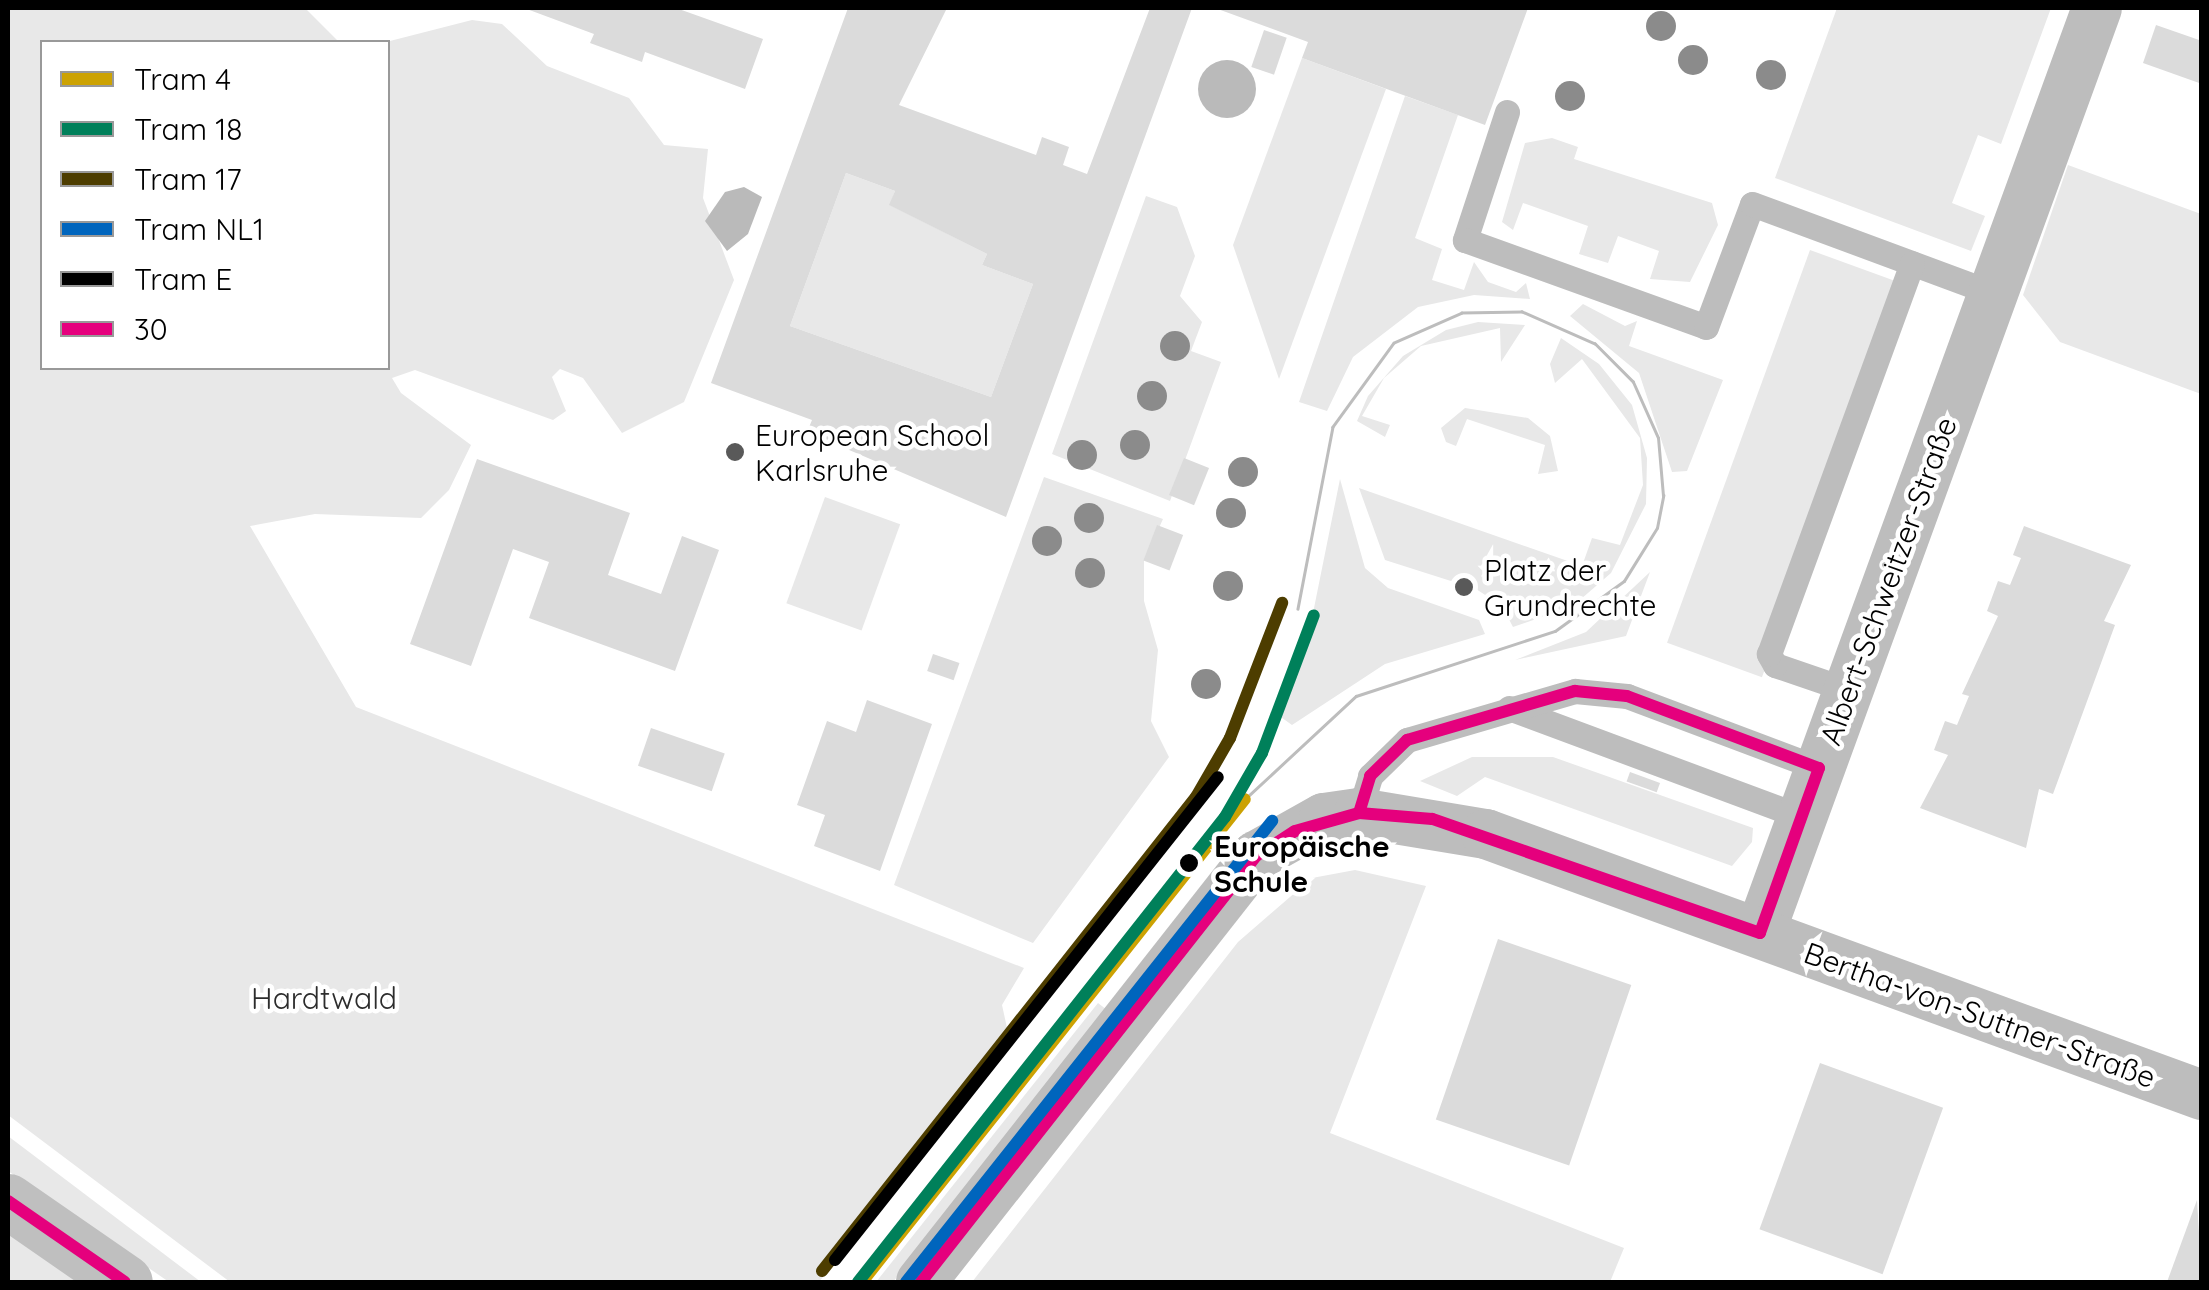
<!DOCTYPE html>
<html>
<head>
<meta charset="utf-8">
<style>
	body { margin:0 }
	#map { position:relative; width:2209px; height:1290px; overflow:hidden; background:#fff; font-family:Quicksand,sans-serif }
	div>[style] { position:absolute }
	.green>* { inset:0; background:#e8e8e8; transform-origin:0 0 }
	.water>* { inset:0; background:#bababa }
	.round { border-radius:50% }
	.building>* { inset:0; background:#dbdbdb; transform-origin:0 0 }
	.service>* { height:25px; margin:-12.5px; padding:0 12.5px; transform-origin:12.5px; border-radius:12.5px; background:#bdbdbd }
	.minor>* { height:50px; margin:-25px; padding:0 25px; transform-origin:25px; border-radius:25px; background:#bdbdbd }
	.secondary>* { height:55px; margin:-27.5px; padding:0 27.5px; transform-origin:27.5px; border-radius:27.5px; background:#bfbfbf }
	.tram>* { height:2.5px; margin:-1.25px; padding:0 1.25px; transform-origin:1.25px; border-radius:1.25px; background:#bdbdbd }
	.bus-1>* { height:12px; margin:-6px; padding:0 6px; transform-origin:6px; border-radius:6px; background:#e5007d }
	.tram-1>* { height:12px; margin:-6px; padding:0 6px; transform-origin:6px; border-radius:6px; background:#cca203 }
	.tram-2>* { height:12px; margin:-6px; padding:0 6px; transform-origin:6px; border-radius:6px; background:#00805a }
	.tram-3>* { height:12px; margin:-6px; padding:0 6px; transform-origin:6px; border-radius:6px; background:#4d3d00 }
	.tram-4>* { height:12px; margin:-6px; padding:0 6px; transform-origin:6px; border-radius:6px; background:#0065bd }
	.tram-5>* { height:12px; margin:-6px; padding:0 6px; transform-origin:6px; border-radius:6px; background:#000 }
	.trees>* { width:30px; height:30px; margin:-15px; border-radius:50%; background:#8b8b8b }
	.dots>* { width:28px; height:28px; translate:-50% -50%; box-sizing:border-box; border:5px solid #fff; border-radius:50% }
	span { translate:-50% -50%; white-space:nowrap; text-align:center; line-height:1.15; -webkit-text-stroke:9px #fff; paint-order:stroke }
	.poi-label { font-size:30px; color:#000 }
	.left { translate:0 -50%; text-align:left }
	.street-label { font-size:30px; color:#000 }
	.stop-label { font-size:30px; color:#000; font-weight:700 }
	.park-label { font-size:30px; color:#2c2c2c }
	.frame { position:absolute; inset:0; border:10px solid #000; pointer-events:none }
	.legend { position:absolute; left:40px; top:40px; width:350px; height:330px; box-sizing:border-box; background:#fff; border:2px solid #999; margin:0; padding:12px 18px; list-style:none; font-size:30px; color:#000 }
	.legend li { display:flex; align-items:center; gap:20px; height:50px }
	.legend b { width:50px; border:2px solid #999 }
</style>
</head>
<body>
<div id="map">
	<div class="green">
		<div style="clip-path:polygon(8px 8px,305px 8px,339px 42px,42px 42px,42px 368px,388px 368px,386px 42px,472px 20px,502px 24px,547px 66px,629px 98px,664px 145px,708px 149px,703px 198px,734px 280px,684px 402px,622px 433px,583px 378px,560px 369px,552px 377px,566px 411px,553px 420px,415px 370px,392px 378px,401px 393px,471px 445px,449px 490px,421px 518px,315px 514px,250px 526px,356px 707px,1024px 968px,1002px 1005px,1009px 1037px,819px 1282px,230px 1282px,8px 1115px)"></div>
		<div style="clip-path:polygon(1837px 8px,2051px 8px,2001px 144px,1978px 135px,1952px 203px,1985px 216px,1971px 251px,1775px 178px)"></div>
		<div style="clip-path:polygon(1302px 58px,1386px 89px,1279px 379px,1233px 245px)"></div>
		<div style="clip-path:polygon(1405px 96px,1458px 115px,1415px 238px,1442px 249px,1432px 280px,1464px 290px,1474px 262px,1488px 282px,1516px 292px,1526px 283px,1530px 299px,1474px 295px,1418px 307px,1353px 357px,1327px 411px,1299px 402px)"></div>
		<div style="clip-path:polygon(1552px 138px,1578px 147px,1574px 159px,1712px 203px,1718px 225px,1690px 282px,1650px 279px,1659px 251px,1618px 236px,1608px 263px,1579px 254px,1588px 226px,1523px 203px,1513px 230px,1502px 222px,1525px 143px)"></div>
		<div style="clip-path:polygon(2068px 165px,2201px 214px,2201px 394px,2060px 342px,2023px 295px)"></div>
		<div style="clip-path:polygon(846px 173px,895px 191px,890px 205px,987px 254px,982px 265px,1033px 284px,991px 397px,790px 326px)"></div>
		<div style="clip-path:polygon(1146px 196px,1177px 207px,1195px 256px,1180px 296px,1202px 322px,1191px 351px,1221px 362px,1170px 501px,1052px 454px)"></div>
		<div style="left:1810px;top:250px;width:101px;height:418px;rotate:20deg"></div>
		<div style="clip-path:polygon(1583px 304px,1625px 326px,1637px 321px,1629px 346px,1723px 380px,1687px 471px,1672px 472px,1639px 373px,1570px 316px)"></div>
		<div style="clip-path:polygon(1478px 322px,1525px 325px,1501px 362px,1500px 328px,1421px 346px,1384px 378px,1362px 416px,1390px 425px,1385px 437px,1357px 421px,1368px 396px,1403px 356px,1446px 330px)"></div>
		<div style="clip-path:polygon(1561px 338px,1599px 364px,1632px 405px,1647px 458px,1646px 504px,1611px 573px,1573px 606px,1513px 627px,1502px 606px,1476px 589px,1385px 560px,1359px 488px,1582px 566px,1592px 538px,1620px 545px,1643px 485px,1640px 438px,1582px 359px,1555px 383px,1550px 364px)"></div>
		<div style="clip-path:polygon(1465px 408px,1528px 418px,1550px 436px,1558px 471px,1538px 474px,1545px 445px,1467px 419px,1456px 446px,1446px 442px,1441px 428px)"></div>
		<div style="clip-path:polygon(1044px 477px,1163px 519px,1144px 561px,1144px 601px,1158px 650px,1151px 721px,1169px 757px,1033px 943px,894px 885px)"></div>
		<div style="clip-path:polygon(1340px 479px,1365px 568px,1388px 588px,1479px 620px,1485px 634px,1385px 664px,1292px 725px,1278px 715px,1313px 613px)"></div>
		<div style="left:825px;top:497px;width:80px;height:113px;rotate:20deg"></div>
		<div style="clip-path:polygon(1650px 572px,1626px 636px,1515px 660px,1586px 632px)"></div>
		<div style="clip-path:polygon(1472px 757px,1553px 757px,1753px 828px,1752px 842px,1732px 866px,1485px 777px,1457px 796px,1420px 781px)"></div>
		<div style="clip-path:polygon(1355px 870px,1426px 886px,1330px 1133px,1624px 1248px,1610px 1282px,972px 1282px,1238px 942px,1312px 878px)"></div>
		<div style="clip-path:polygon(1098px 1003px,1107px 1010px,932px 1233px,893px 1282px,876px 1282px)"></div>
		<div style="clip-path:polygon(8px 1136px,201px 1282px,169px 1282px,8px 1171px)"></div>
		<div style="clip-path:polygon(8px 1227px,82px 1282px,8px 1282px)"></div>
	</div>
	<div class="water">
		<div class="round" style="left:1198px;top:60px;width:58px;height:58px"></div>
		<div style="clip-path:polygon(744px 187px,762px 197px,748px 234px,727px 251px,705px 221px,725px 192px)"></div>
	</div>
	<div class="building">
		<div style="clip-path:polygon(524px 8px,676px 8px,763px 39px,745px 89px,645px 52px,642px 62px,590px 43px,594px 34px)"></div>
		<div style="clip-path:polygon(evenodd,848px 8px,947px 8px,899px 105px,1036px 155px,1042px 137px,1069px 147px,1063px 165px,1087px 174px,1150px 8px,1192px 8px,1006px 517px,807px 432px,812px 420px,711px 383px,848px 8px,846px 173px,895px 191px,889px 205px,987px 254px,982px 265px,1033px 284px,991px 397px,790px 326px,846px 173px)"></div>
		<div style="clip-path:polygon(1215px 8px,1528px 8px,1485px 125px,1302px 58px,1308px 42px)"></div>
		<div style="clip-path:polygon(2156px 25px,2202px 41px,2202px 84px,2143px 63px)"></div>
		<div style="left:1264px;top:30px;width:24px;height:39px;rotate:19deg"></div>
		<div style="left:1184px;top:458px;width:27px;height:40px;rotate:22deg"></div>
		<div style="clip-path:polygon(477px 459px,630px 513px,608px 575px,661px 594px,682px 536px,719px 550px,675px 671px,529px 618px,549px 562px,513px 549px,471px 666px,410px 644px)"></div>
		<div style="left:1157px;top:525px;width:28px;height:38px;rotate:21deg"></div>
		<div style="clip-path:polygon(2024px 526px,2131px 565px,2104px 621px,2115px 625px,2053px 794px,2039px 789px,2026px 848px,1920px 808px,1948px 755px,1934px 750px,1945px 721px,1957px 725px,1969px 696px,1962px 694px,1998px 616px,1987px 611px,1998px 581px,2010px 585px,2021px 558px,2013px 555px)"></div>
		<div style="left:933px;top:654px;width:28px;height:18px;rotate:19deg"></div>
		<div style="clip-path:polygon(867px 700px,932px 724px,880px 871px,814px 846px,825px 815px,797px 805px,827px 721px,856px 732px)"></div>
		<div style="left:651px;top:728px;width:78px;height:40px;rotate:19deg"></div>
		<div style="left:1630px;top:772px;width:32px;height:10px;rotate:20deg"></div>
		<div style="left:1498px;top:939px;width:141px;height:191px;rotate:19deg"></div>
		<div style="left:1820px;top:1063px;width:131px;height:177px;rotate:20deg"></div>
		<div style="clip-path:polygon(2197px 1200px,2202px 1282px,2167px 1282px)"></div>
	</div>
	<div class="service">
		<div style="left:1507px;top:112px;width:135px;rotate:108.2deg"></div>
		<div style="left:1465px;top:240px;width:256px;rotate:19.8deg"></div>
		<div style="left:1706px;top:327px;width:131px;rotate:-69.5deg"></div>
		<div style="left:1752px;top:204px;width:257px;rotate:20.3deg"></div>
		<div style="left:1848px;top:690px;width:77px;rotate:-161.1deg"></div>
		<div style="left:1775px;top:665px;width:13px;rotate:-119deg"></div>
		<div style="left:1769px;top:654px;width:416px;rotate:-69.9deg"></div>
		<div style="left:1509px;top:708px;width:310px;rotate:20.4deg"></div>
		<div style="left:1359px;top:813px;width:39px;rotate:-73deg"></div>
		<div style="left:1370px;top:776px;width:52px;rotate:-44.2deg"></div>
		<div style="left:1407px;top:740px;width:175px;rotate:-16.3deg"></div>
		<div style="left:1575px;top:691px;width:52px;rotate:5.5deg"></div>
		<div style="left:1627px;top:696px;width:205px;rotate:20.6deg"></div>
	</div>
	<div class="minor">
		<div style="left:1760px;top:933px;width:984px;rotate:-69.98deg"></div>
		<div style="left:921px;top:1282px;width:542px;rotate:-51.82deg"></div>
		<div style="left:1256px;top:856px;width:78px;rotate:-29.2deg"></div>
		<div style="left:1324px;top:818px;width:35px;rotate:-8deg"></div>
		<div style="left:1359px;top:813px;width:129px;rotate:9.4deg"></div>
		<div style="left:1486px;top:834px;width:762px;rotate:20.03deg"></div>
	</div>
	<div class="secondary">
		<div style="left:8px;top:1201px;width:142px;rotate:34.7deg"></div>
	</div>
	<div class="tram">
		<div style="left:1245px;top:799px;width:151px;rotate:-42.9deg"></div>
		<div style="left:1356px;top:696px;width:209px;rotate:-18.1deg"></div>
		<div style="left:1555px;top:631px;width:85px;rotate:-35.9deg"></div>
		<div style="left:1624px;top:581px;width:62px;rotate:-58.1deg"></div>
		<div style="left:1657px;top:528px;width:33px;rotate:-79deg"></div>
		<div style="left:1663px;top:496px;width:58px;rotate:-94.9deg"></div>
		<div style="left:1658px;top:438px;width:61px;rotate:-114.1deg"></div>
		<div style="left:1633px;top:382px;width:54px;rotate:-135deg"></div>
		<div style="left:1595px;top:344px;width:80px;rotate:-156.3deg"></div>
		<div style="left:1522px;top:312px;width:60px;rotate:179deg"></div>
		<div style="left:1462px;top:313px;width:74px;rotate:156.2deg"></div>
		<div style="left:1394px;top:343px;width:104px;rotate:126deg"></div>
		<div style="left:1333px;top:427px;width:185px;rotate:100.9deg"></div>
	</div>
	<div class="bus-1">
		<div style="left:1575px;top:691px;width:52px;rotate:5.5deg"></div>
		<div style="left:1627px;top:696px;width:205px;rotate:20.6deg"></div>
		<div style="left:1819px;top:768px;width:175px;rotate:109.7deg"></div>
		<div style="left:1760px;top:933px;width:347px;rotate:-160.8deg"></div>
		<div style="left:1432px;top:819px;width:73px;rotate:-175.3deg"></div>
		<div style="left:1359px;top:813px;width:39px;rotate:-73deg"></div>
		<div style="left:1370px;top:776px;width:52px;rotate:-44.2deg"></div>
		<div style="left:1407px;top:740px;width:175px;rotate:-16.3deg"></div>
		<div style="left:8px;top:1201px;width:142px;rotate:34.7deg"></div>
		<div style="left:921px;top:1282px;width:542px;rotate:-51.82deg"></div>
		<div style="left:1256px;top:856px;width:46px;rotate:-32.7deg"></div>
		<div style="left:1295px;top:831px;width:66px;rotate:-15.7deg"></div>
	</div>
	<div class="tram-1">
		<div style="left:862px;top:1282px;width:616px;rotate:-51.59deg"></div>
	</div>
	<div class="tram-2">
		<div style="left:858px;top:1282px;width:592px;rotate:-51.72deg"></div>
		<div style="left:1225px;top:817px;width:74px;rotate:-60deg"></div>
		<div style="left:1262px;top:753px;width:147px;rotate:-69.4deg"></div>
	</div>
	<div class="tram-3">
		<div style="left:822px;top:1271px;width:604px;rotate:-51.73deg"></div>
		<div style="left:1196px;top:797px;width:68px;rotate:-60deg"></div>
		<div style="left:1230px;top:738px;width:145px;rotate:-68.9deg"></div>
	</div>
	<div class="tram-4">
		<div style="left:906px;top:1282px;width:589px;rotate:-51.55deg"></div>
	</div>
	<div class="tram-5">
		<div style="left:835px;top:1260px;width:616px;rotate:-51.59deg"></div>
	</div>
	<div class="trees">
		<div style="left:1661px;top:26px"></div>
		<div style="left:1693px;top:60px"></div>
		<div style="left:1771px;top:75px"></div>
		<div style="left:1570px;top:96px"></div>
		<div style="left:1175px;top:346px"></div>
		<div style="left:1152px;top:396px"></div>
		<div style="left:1135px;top:445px"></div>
		<div style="left:1082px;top:455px"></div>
		<div style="left:1243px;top:472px"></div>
		<div style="left:1231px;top:513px"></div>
		<div style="left:1089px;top:518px"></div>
		<div style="left:1047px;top:541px"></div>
		<div style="left:1090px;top:573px"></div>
		<div style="left:1228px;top:586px"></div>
		<div style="left:1206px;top:684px"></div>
	</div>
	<div class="dots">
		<div style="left:735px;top:452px;background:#595959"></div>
		<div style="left:1464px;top:587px;background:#595959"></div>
		<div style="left:1189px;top:863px;background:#000"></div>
	</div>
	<div class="poi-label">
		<span class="left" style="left:755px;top:452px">European School<br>Karlsruhe</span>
		<span class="left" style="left:1484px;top:587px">Platz der<br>Grundrechte</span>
	</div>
	<div class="street-label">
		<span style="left:1888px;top:581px;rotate:-70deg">Albert-Schweitzer-Straße</span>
		<span style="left:1980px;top:1015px;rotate:20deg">Bertha-von-Suttner-Straße</span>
	</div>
	<div class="stop-label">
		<span class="left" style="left:1214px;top:863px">Europäische<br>Schule</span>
	</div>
	<div class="park-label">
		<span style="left:324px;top:998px">Hardtwald</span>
	</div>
	<div class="frame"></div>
	<ul class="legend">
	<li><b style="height:12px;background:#cca203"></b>Tram 4</li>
	<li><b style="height:12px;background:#00805a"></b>Tram 18</li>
	<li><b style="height:12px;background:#4d3d00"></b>Tram 17</li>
	<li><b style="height:12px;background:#0065bd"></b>Tram NL1</li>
	<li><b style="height:12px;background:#000"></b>Tram E</li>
	<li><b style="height:12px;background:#e5007d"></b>30</li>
	</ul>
</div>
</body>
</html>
